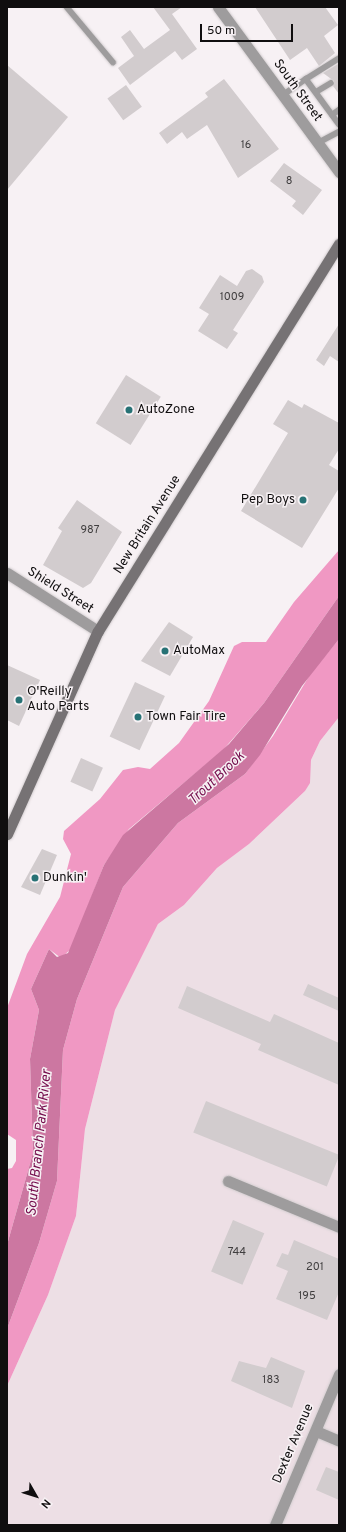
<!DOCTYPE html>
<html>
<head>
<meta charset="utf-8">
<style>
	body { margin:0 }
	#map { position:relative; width:346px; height:1532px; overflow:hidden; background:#f7f1f4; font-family:Overpass,sans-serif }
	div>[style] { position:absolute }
	.built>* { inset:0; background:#eddfe5 }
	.forest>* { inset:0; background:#f098c3 }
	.water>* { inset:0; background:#cc77a1 }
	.building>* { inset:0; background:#d2ccce; transform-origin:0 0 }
	.roads { filter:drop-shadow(0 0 1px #d2cdcf) drop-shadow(0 0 1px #d2cdcf) }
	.service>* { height:5.5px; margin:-2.75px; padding:0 2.75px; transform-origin:2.75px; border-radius:2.75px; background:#9e9c9d }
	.minor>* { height:11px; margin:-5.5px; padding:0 5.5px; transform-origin:5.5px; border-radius:5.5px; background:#9e9c9d }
	.tertiary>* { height:11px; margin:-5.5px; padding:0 5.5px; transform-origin:5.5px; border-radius:5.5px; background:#9e9c9d }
	.secondary>* { height:11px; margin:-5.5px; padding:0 5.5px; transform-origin:5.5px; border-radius:5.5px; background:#767274 }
	.dots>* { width:11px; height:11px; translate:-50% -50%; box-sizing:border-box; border:2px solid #f7f1f4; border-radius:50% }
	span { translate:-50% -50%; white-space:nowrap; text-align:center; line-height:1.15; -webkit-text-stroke:3px #f7f1f4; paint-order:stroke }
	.number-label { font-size:11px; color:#403e3f }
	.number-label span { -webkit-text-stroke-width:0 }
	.street-label { font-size:13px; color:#100e0f }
	.poi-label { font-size:13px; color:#100e0f }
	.left { translate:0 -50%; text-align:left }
	.right { translate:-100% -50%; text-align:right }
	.water-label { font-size:14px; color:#740c4c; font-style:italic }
	.frame { position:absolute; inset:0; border:8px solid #100e0f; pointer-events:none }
	.north { position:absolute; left:16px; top:1476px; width:40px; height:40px; -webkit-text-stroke:3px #f7f1f4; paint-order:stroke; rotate:129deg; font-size:11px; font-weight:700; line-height:16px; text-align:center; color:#100e0f }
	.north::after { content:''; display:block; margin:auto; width:14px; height:18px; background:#100e0f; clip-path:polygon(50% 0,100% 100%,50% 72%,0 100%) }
	.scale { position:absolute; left:200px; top:24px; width:93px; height:18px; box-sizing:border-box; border:2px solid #100e0f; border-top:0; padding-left:5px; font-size:12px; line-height:14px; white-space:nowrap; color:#100e0f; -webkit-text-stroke:3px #f7f1f4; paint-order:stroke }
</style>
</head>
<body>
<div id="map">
	<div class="built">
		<div style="clip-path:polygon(339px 717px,339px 1525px,7px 1525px,7px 1386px,48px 1295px,76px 1216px,85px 1129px,115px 1010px,158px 924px,184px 905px,217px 868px,249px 844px,305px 791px,311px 760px,320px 741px)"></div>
	</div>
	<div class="forest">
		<div style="clip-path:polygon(339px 550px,339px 596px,264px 703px,223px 750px,129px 829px,104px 865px,71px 949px,61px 958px,49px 949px,31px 989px,39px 1010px,30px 1059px,33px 1153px,7px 1245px,7px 1169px,12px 1168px,16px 1161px,16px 1140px,7px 1134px,7px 1008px,27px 954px,60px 897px,71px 854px,63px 839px,64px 831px,100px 799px,123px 770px,138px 767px,150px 769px,179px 743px,209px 701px,234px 646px,242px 642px,266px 642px,294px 602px)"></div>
		<div style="clip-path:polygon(339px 639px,339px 717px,320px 741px,311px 760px,310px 783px,305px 791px,249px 844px,217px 868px,184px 905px,158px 924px,115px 1010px,85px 1129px,76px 1216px,48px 1295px,7px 1386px,7px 1329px,39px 1243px,57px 1181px,63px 1050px,77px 999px,123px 887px,178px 823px,245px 774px,273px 736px,311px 673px)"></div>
	</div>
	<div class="water">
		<div style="clip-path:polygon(339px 596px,339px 639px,302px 686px,260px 755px,245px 774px,178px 823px,123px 887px,77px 999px,63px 1050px,57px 1181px,39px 1243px,7px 1329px,7px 1245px,33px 1153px,30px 1059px,39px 1010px,31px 989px,49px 949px,57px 957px,68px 953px,104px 865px,123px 835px,229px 744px,264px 703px)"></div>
	</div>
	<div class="building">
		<div style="clip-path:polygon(153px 7px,182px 7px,172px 14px,197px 49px,182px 60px,175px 51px,130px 85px,118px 68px,134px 56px,121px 37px,130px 30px,144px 49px,170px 30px)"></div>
		<div style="clip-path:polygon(255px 7px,325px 7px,338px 25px,324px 36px,335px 53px,319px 66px,307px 48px,290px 60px)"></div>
		<div style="clip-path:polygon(338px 64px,339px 65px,339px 94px,333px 86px,334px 81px,323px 73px)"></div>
		<div style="clip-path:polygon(7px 65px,68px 117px,7px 190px)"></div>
		<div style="clip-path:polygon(224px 79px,279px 149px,238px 178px,207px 125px,187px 139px,182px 132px,167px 144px,159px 133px,208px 97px,205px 93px)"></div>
		<div style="left:126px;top:85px;width:27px;height:23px;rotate:54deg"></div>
		<div style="clip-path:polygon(284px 163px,322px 190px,303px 215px,292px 206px,296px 201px,270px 181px)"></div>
		<div style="clip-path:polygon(252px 269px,262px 276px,264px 282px,233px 330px,238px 333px,227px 349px,198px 331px,209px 314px,199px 308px,220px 275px,237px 286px,246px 271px)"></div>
		<div style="clip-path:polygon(339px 324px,339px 362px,330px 356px,324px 366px,316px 360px)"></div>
		<div style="left:126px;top:375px;width:41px;height:57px;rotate:32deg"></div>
		<div style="clip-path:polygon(288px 400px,302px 408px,304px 404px,339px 423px,339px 449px,329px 465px,339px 471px,339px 488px,302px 548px,241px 511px,288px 433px,273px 424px)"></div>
		<div style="clip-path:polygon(77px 500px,122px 532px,91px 583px,83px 588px,43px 565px,62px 531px,58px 528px)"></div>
		<div style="clip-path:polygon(169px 622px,193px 637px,170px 676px,141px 661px)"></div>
		<div style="clip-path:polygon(7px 665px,40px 680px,19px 726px,7px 720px)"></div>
		<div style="left:135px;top:682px;width:33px;height:60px;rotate:25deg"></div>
		<div style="left:81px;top:758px;width:24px;height:26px;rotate:24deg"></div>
		<div style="clip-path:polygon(42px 849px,57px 855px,40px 895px,21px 887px)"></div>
		<div style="clip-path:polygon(308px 984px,339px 998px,339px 1011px,303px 995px)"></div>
		<div style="clip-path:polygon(187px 986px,270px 1022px,274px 1014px,339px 1043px,339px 1085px,258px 1050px,261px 1044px,178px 1008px)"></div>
		<div style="left:206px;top:1101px;width:144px;height:34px;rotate:22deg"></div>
		<div style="left:233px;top:1220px;width:34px;height:56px;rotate:23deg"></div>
		<div style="clip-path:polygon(294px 1240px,339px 1259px,339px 1292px,327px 1320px,276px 1299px,288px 1271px,276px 1266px,282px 1253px,288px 1255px)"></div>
		<div style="clip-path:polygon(271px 1357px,305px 1371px,292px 1408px,231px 1381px,239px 1361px,266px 1368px)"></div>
		<div style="clip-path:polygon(326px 1467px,339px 1472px,339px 1500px,316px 1490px)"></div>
	</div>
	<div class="roads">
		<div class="service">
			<div style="left:67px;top:7px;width:72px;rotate:50.1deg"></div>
			<div style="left:306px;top:79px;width:39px;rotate:-32deg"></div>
			<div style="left:316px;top:92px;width:17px;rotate:-31deg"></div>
			<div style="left:283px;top:95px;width:28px;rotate:-35deg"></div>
			<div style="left:306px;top:79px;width:56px;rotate:53.7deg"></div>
			<div style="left:332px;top:115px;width:9px;rotate:-36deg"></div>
			<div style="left:318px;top:143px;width:24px;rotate:-28deg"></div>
		</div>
		<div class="minor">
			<div style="left:7px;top:573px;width:108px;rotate:32.5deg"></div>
			<div style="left:228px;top:1181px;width:120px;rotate:22.5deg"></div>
			<div style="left:316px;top:1431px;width:25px;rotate:23deg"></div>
			<div style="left:275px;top:1525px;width:164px;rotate:-67deg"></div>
		</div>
		<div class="tertiary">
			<div style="left:218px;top:7px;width:205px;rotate:53.7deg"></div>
		</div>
		<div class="secondary">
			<div style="left:7px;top:834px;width:222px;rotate:-65.9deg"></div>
			<div style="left:98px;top:631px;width:456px;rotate:-58.1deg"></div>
		</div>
	</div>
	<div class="dots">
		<div style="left:129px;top:410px;background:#277275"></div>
		<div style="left:303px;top:500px;background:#277275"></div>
		<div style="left:165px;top:651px;background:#277275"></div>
		<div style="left:19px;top:700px;background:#277275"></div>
		<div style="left:138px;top:717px;background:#277275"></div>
		<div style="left:35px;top:878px;background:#277275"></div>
	</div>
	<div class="number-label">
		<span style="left:246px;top:145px">16</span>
		<span style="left:289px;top:181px">8</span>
		<span style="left:232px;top:297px">1009</span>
		<span style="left:90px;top:530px">987</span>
		<span style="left:237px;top:1252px">744</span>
		<span style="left:315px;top:1267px">201</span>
		<span style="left:307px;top:1296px">195</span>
		<span style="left:271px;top:1380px">183</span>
	</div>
	<div class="street-label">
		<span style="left:297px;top:91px;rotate:54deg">South Street</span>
		<span style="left:148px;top:525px;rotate:-58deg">New Britain Avenue</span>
		<span style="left:60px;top:591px;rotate:32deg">Shield Street</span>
		<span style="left:294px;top:1444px;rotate:-67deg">Dexter Avenue</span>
	</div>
	<div class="poi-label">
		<span class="left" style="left:137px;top:410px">AutoZone</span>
		<span class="right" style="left:295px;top:500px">Pep Boys</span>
		<span class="left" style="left:173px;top:651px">AutoMax</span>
		<span class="left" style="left:27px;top:700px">O'Reilly<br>Auto Parts</span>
		<span class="left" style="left:146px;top:717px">Town Fair Tire</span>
		<span class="left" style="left:43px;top:878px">Dunkin'</span>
	</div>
	<div class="water-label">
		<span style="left:217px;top:779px;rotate:-43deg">Trout Brook</span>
		<span style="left:40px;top:1143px;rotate:-84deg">South Branch Park River</span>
	</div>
	<div class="frame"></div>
	<div class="north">N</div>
	<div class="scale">50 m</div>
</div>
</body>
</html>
